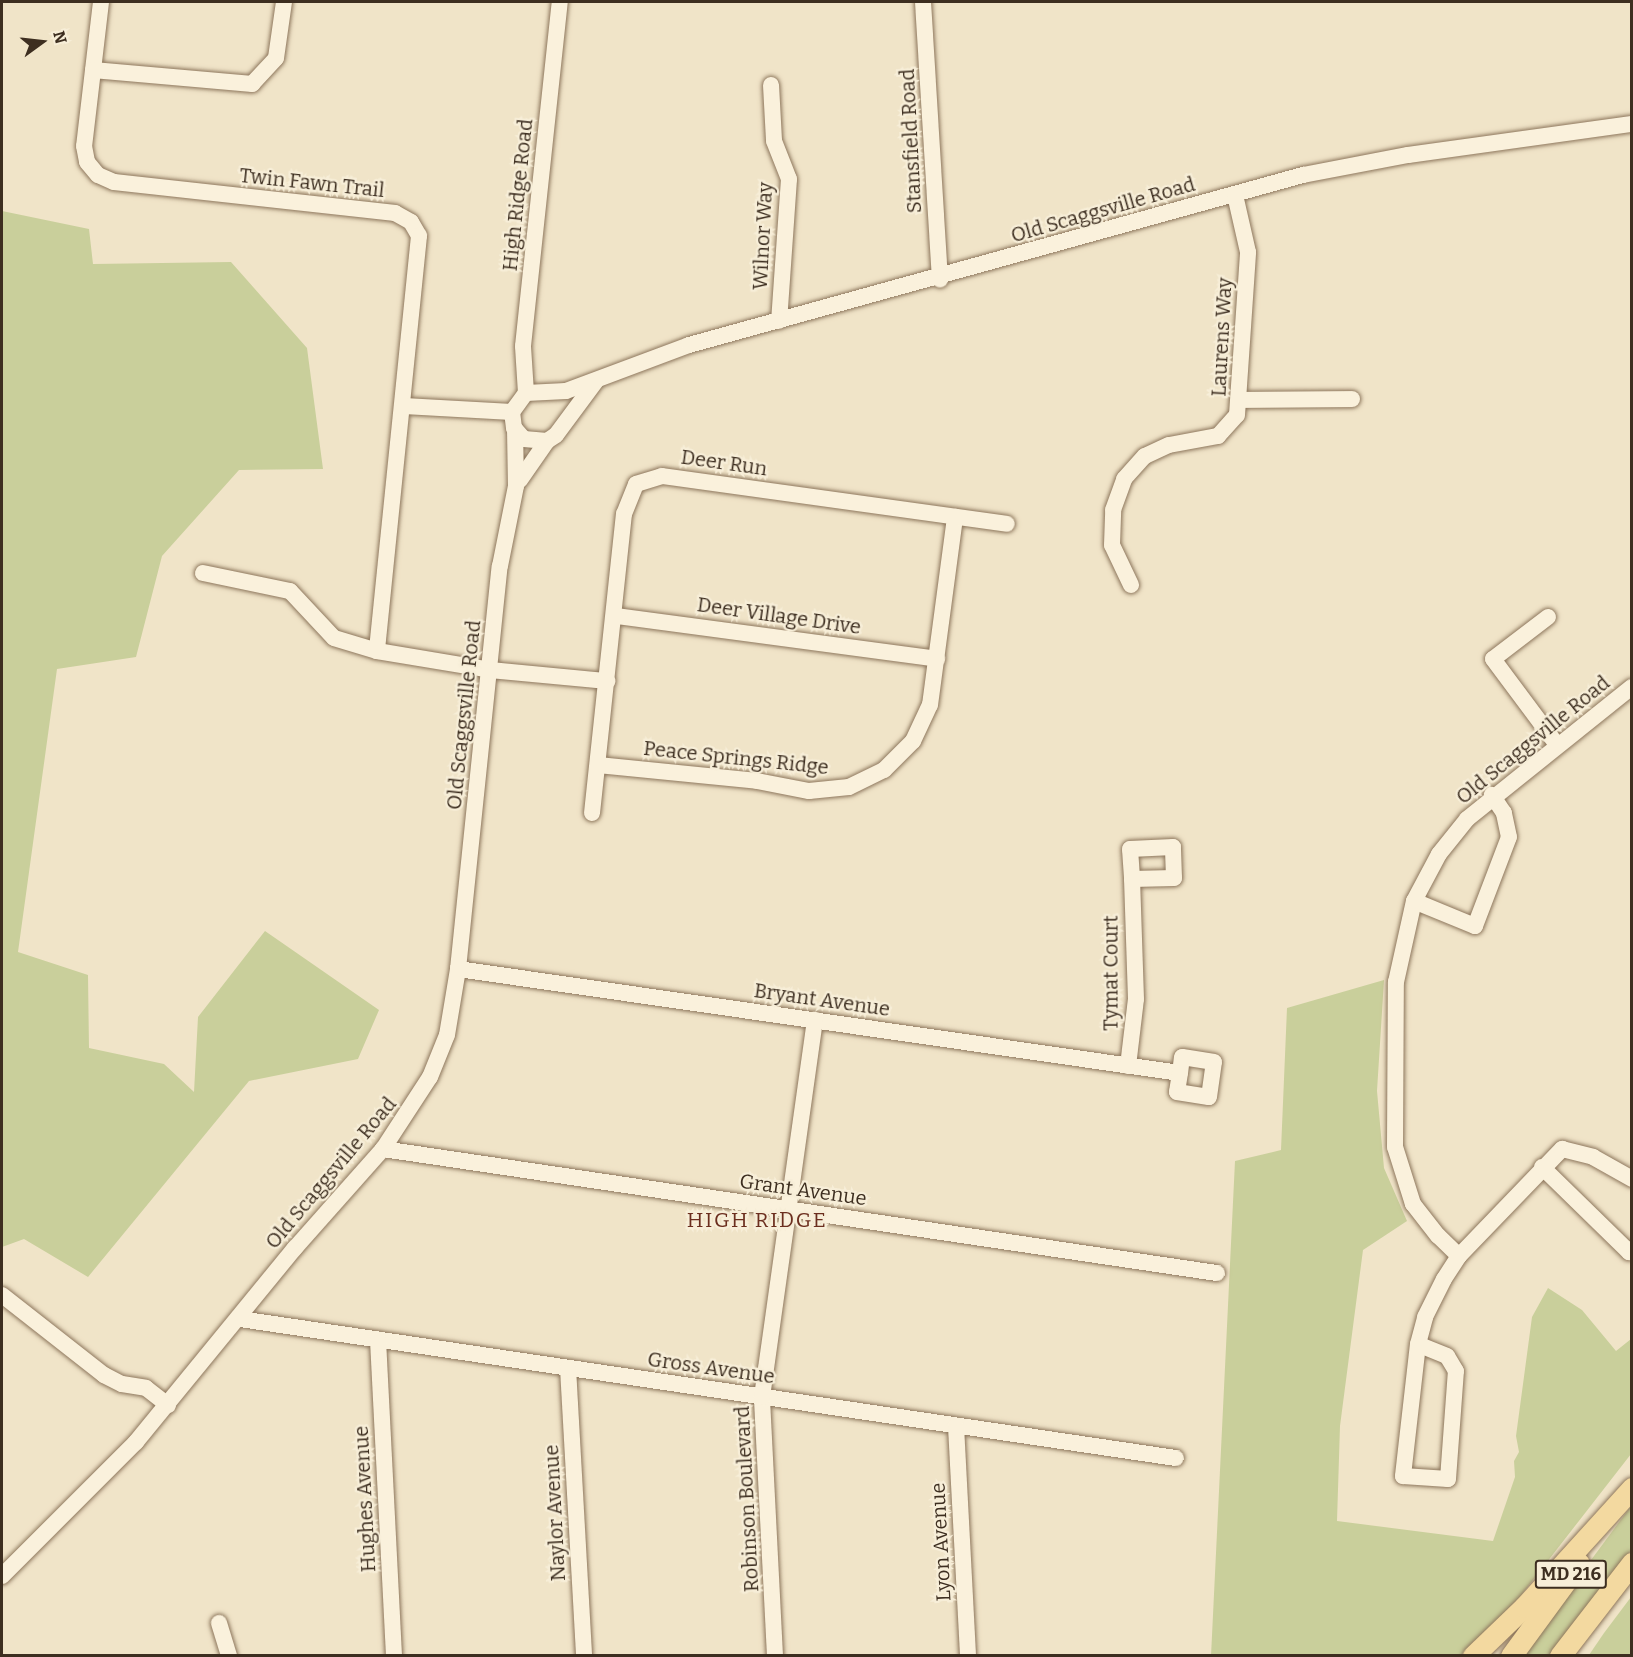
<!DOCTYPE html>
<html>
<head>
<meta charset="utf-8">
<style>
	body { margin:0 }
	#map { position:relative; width:1633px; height:1657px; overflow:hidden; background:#f0e4c8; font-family:Bitter,serif }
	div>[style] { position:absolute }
	.green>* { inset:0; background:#c9cf9b }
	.roads { filter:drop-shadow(0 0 2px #8d765c) drop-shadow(0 0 2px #8d765c) }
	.minor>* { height:16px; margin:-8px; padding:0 8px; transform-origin:8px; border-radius:8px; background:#faf1dc }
	.major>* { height:21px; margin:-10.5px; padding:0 10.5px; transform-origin:10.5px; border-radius:10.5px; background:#f3d9a0 }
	span { translate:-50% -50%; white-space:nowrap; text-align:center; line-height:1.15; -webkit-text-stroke:4.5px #f7eed8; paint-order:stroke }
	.shield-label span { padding:2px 4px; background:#f7eed8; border:2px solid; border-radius:4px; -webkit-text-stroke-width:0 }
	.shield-label { font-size:18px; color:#3d2e20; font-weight:700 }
	.street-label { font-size:20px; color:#3d2e20 }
	.neighbourhood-label { font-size:21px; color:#6b2e1e; letter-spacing:1.5px }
	.frame { position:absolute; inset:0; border:3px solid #3d2e20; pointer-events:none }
	.north { position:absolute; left:12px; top:12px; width:60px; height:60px; -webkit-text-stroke:4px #f7eed8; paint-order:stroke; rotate:75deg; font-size:16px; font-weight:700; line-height:24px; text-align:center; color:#3d2e20 }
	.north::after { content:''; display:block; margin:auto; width:21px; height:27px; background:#3d2e20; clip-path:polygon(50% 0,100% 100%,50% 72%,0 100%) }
</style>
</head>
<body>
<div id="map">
	<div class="green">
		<div style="clip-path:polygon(2px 211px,89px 229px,93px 264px,231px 262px,307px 348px,323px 469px,239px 470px,162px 556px,136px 657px,57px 669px,18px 952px,88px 975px,89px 1048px,164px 1064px,194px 1092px,198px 1017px,265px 931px,379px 1010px,358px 1059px,249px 1081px,88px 1277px,24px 1239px,2px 1247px)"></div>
		<div style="clip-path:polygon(1384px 980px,1377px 1091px,1384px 1168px,1407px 1221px,1363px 1250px,1340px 1426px,1337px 1521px,1493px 1541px,1515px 1477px,1514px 1461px,1519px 1452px,1516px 1436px,1532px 1317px,1548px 1288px,1582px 1310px,1616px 1351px,1631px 1339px,1631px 1454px,1519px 1598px,1461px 1655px,1211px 1656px,1235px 1161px,1281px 1150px,1287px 1008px)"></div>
		<div style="clip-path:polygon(1631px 1506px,1631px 1550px,1551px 1655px,1520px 1656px)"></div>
		<div style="clip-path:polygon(1631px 1597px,1631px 1655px,1589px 1655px,1604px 1633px)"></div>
	</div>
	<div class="roads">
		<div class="minor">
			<div style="left:101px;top:2px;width:145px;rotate:96.7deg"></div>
			<div style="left:84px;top:146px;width:16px;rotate:79deg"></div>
			<div style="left:87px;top:162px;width:17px;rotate:50deg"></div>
			<div style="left:98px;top:175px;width:17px;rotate:24deg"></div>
			<div style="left:114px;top:182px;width:283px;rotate:6.3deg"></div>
			<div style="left:395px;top:213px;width:18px;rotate:29deg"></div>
			<div style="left:411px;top:222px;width:16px;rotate:60deg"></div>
			<div style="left:419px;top:236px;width:417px;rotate:95.8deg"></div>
			<div style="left:923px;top:2px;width:278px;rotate:86.5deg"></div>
			<div style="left:93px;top:70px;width:160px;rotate:5deg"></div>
			<div style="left:252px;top:84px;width:35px;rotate:-47deg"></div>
			<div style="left:276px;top:58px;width:57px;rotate:-81.9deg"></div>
			<div style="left:771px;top:85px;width:56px;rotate:86.9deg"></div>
			<div style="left:774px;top:141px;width:41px;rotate:68.5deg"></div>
			<div style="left:789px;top:179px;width:142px;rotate:94deg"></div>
			<div style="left:596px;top:381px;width:67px;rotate:126.5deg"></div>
			<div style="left:556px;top:435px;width:11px;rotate:146deg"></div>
			<div style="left:547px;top:441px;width:23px;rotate:-175deg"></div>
			<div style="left:524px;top:439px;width:15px;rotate:-132deg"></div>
			<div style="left:514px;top:428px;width:16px;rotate:-97deg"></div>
			<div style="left:512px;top:412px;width:24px;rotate:-54deg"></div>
			<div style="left:526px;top:393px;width:40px;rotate:-2.9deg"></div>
			<div style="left:566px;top:391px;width:131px;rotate:-20.5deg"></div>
			<div style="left:689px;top:345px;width:637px;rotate:-15.48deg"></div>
			<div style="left:1303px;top:175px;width:107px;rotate:-10.8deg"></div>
			<div style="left:1408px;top:155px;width:226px;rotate:-7.9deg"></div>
			<div style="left:526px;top:393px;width:47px;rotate:-93.7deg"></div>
			<div style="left:523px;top:346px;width:346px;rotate:-83.9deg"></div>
			<div style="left:1241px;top:400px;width:111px;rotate:-0.5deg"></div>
			<div style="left:404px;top:406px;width:108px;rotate:3.2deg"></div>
			<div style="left:520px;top:480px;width:47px;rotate:-55.3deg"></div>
			<div style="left:203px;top:573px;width:89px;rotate:11.7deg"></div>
			<div style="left:290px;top:591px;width:64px;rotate:46.9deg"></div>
			<div style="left:334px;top:638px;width:45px;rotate:16.8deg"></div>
			<div style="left:377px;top:651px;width:115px;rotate:9.5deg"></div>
			<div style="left:490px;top:670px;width:118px;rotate:5.4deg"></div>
			<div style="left:1131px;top:585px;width:44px;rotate:-115.4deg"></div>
			<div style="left:1112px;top:545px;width:35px;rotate:-88deg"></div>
			<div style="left:1113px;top:510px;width:33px;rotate:-70deg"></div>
			<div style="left:1124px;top:479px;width:31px;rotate:-48deg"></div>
			<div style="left:1145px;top:456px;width:26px;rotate:-25deg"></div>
			<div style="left:1169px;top:445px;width:50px;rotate:-10.4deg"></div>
			<div style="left:1218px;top:436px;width:28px;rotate:-48deg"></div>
			<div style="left:1237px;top:415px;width:163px;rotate:-86.1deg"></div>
			<div style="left:1248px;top:252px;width:58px;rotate:-102.8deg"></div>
			<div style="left:616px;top:616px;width:324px;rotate:7.6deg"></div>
			<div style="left:1548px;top:617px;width:69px;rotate:142.6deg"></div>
			<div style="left:1493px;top:659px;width:107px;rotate:53.3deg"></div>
			<div style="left:598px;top:765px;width:160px;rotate:5.7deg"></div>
			<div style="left:757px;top:781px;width:53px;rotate:10.9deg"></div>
			<div style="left:809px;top:791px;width:40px;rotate:-5.7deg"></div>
			<div style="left:849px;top:787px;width:39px;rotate:-26deg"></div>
			<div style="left:884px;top:770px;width:41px;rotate:-45deg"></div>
			<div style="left:913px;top:741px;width:40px;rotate:-65deg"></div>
			<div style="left:930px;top:705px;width:190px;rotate:-82.4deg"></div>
			<div style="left:592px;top:813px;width:301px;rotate:-83.9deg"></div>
			<div style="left:624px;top:514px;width:32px;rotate:-68deg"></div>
			<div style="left:636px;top:484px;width:27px;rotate:-17deg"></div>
			<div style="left:662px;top:476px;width:348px;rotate:7.9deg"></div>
			<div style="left:1414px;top:901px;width:66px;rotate:22.3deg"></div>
			<div style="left:1475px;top:926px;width:95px;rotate:-69.1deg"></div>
			<div style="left:1509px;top:837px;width:25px;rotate:-102deg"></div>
			<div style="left:1504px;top:813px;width:22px;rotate:-124deg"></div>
			<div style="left:458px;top:969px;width:729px;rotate:8.2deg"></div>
			<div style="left:1180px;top:1073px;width:19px;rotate:99deg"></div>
			<div style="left:1177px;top:1092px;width:32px;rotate:9deg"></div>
			<div style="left:1209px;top:1097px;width:35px;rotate:-82deg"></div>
			<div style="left:1214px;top:1062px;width:32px;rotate:-171deg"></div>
			<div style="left:1182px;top:1057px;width:16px;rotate:97deg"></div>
			<div style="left:1128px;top:1066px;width:67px;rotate:-83.2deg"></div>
			<div style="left:1136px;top:999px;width:120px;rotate:-91.9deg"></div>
			<div style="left:1132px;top:879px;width:42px;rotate:-1.4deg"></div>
			<div style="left:1174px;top:878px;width:31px;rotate:-92deg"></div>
			<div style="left:1173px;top:847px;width:43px;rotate:177.3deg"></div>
			<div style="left:1130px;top:849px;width:30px;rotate:86deg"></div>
			<div style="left:383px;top:1149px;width:843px;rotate:8.46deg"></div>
			<div style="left:1542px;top:1167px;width:122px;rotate:44.3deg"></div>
			<div style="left:1629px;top:1252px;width:4px;rotate:-45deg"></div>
			<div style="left:1459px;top:1256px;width:29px;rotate:-136deg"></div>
			<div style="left:1438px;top:1236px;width:41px;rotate:-128deg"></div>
			<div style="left:1413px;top:1204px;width:60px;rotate:-107.5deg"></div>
			<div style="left:1395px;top:1147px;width:165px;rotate:-89.7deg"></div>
			<div style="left:1396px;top:982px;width:83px;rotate:-77.5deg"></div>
			<div style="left:1414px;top:901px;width:53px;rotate:-62deg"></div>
			<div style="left:1439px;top:854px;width:45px;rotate:-51.3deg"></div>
			<div style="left:1467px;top:819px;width:211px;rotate:-38.7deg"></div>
			<div style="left:2px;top:1295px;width:130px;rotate:38.1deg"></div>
			<div style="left:104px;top:1375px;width:20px;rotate:27deg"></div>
			<div style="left:122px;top:1384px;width:24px;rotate:9deg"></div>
			<div style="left:146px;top:1388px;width:28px;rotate:38deg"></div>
			<div style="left:240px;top:1319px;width:946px;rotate:8.45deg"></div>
			<div style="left:378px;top:1340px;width:316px;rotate:87.1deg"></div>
			<div style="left:1418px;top:1344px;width:133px;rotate:96.5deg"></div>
			<div style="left:1403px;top:1476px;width:45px;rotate:3.8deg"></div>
			<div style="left:1448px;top:1479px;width:108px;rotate:-85.8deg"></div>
			<div style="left:1456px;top:1371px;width:17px;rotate:-121deg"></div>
			<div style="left:1447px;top:1356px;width:31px;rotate:-158deg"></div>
			<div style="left:1418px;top:1344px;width:28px;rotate:-75deg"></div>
			<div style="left:1425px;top:1317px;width:42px;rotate:-63.4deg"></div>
			<div style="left:1444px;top:1279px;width:27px;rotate:-57deg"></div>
			<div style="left:1459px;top:1256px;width:149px;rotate:-46.1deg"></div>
			<div style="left:1562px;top:1149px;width:32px;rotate:14deg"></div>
			<div style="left:1593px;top:1157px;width:45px;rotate:29.4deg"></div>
			<div style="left:568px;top:1368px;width:288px;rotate:86.8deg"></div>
			<div style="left:956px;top:1426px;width:230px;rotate:87deg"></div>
			<div style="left:2px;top:1576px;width:190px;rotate:-45deg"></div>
			<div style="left:136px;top:1442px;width:251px;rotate:-50.7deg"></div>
			<div style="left:295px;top:1248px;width:132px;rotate:-48.4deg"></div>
			<div style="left:383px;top:1149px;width:86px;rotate:-56.9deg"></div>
			<div style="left:430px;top:1077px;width:45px;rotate:-68deg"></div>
			<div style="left:447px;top:1035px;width:67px;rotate:-80.5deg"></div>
			<div style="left:458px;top:969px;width:405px;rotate:-84.1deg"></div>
			<div style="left:500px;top:566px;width:82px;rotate:-78.7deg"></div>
			<div style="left:516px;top:486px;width:57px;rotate:-91deg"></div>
			<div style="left:219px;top:1623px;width:34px;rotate:73deg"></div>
			<div style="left:775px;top:1656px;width:259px;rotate:-92.9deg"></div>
			<div style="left:762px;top:1397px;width:381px;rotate:-82deg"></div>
		</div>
		<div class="major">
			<div style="left:1473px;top:1656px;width:71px;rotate:-43.9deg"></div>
			<div style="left:1524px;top:1607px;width:161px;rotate:-47.8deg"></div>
			<div style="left:1511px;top:1656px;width:115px;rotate:-53.8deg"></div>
			<div style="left:1560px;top:1656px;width:118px;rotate:-52.3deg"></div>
		</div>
	</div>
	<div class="shield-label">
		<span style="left:1571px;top:1574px">MD 216</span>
	</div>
	<div class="street-label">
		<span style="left:911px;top:141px;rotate:-93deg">Stansfield Road</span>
		<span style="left:312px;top:183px;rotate:6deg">Twin Fawn Trail</span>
		<span style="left:518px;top:195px;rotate:-84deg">High Ridge Road</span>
		<span style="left:1103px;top:210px;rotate:-16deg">Old Scaggsville Road</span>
		<span style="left:763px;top:236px;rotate:-87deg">Wilnor Way</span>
		<span style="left:1222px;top:337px;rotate:-87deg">Laurens Way</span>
		<span style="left:724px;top:463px;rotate:8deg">Deer Run</span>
		<span style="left:779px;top:616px;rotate:8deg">Deer Village Drive</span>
		<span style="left:464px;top:715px;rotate:-84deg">Old Scaggsville Road</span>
		<span style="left:1533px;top:740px;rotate:-39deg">Old Scaggsville Road</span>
		<span style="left:736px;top:758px;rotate:6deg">Peace Springs Ridge</span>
		<span style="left:1111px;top:973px;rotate:-90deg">Tymat Court</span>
		<span style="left:822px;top:1000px;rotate:8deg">Bryant Avenue</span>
		<span style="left:331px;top:1173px;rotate:-50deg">Old Scaggsville Road</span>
		<span style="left:803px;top:1190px;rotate:8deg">Grant Avenue</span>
		<span style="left:711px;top:1368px;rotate:8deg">Gross Avenue</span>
		<span style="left:365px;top:1499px;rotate:-93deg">Hughes Avenue</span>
		<span style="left:747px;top:1499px;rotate:-93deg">Robinson Boulevard</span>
		<span style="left:555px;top:1513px;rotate:-93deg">Naylor Avenue</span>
		<span style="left:941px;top:1542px;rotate:-93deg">Lyon Avenue</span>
	</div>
	<div class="neighbourhood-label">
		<span style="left:757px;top:1220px">HIGH RIDGE</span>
	</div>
	<div class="frame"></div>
	<div class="north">N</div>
</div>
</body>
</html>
